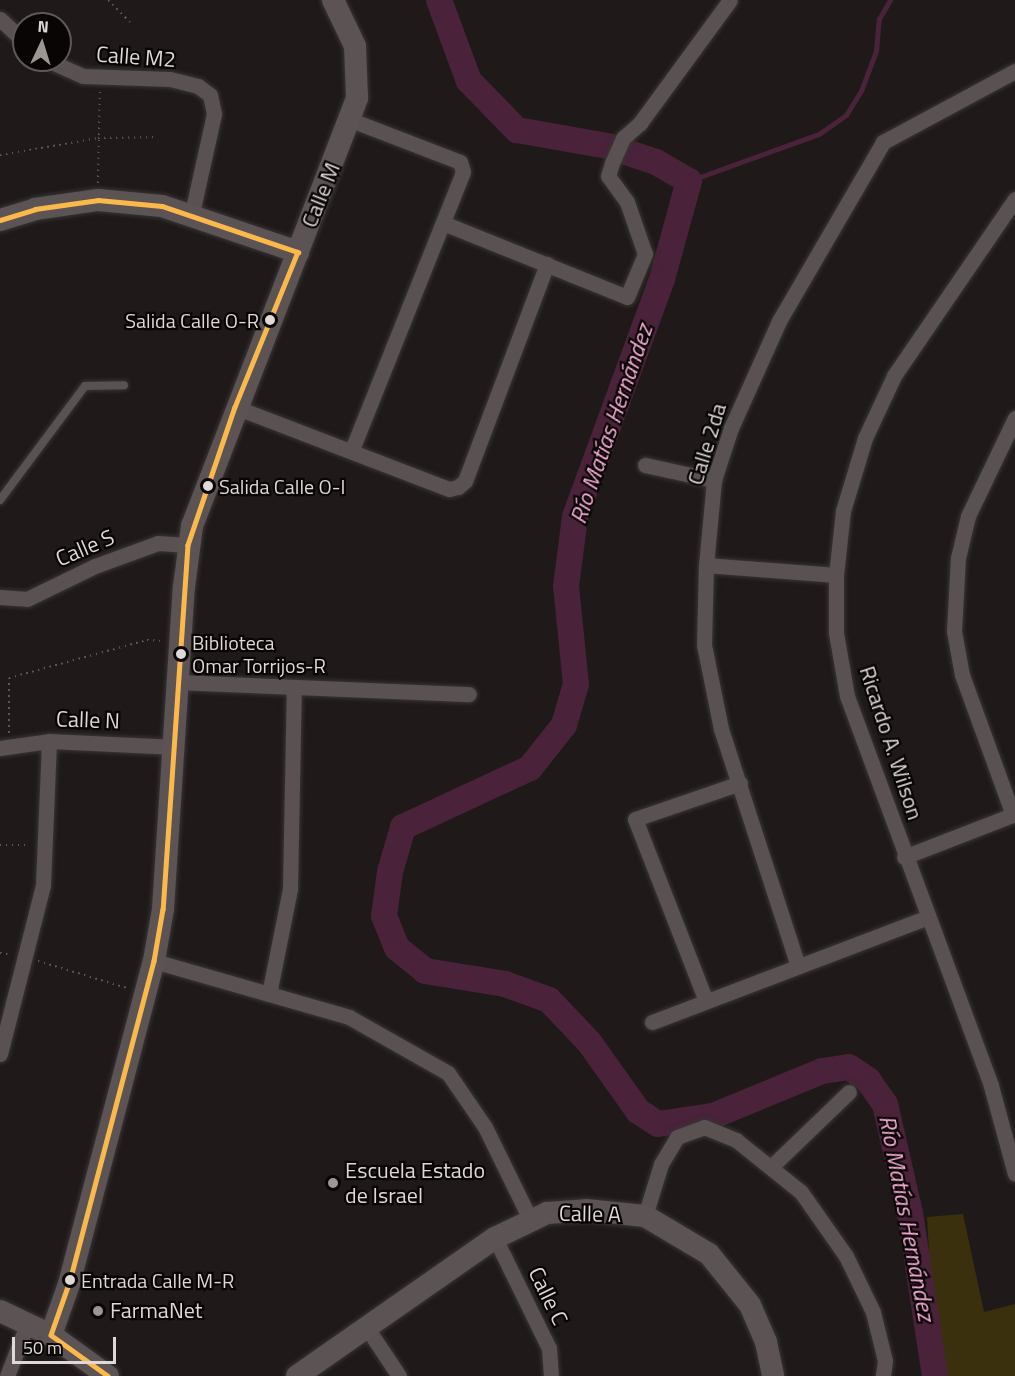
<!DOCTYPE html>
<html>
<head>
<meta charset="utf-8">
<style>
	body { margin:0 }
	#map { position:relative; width:1015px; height:1376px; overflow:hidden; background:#1f1a19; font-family:"Titillium Web",sans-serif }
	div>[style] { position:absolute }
	.green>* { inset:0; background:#3a300e }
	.stream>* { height:4.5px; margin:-2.25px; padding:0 2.25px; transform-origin:2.25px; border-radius:2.25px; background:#4a223a }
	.river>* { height:26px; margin:-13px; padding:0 13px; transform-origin:13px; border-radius:13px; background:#4a223a }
	.path>* { height:2px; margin-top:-1px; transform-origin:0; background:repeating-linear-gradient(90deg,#5c5656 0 1.5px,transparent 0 6px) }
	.roads { filter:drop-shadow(0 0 2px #393534) drop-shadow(0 0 2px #393534) }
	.lane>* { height:8px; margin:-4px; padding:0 4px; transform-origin:4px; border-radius:4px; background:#5a5152 }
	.street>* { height:15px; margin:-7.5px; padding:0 7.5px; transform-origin:7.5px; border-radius:7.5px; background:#5a5152 }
	.secondary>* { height:22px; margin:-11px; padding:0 11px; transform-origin:11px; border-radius:11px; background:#5c5354 }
	.bus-1>* { height:4.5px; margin:-2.25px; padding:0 2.25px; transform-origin:2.25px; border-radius:2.25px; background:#fcb94b }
	.dots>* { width:16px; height:16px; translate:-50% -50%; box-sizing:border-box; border:3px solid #080504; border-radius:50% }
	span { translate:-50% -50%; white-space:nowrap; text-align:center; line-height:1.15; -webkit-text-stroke:4.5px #080504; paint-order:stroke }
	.bus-label { font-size:20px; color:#ded8d6 }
	.right { translate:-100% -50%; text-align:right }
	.left { translate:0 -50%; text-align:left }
	.street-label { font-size:22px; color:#ded8d6 }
	.poi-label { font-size:22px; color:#ded8d6 }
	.water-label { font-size:24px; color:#f8acd8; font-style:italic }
	.north { position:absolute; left:12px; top:12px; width:60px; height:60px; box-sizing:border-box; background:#080504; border:2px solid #5e5958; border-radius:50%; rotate:4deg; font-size:16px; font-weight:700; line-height:24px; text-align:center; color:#ded8d6 }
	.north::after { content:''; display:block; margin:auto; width:21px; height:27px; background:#9b9694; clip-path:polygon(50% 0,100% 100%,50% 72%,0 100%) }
	.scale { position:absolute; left:12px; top:1337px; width:104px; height:27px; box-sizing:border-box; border:3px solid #ded8d6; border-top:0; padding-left:8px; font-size:18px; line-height:21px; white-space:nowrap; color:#ded8d6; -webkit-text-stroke:4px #080504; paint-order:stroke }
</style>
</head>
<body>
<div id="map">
	<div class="green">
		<div style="clip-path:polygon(963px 1214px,984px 1312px,1015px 1304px,1015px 1376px,936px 1376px,927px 1217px)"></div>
	</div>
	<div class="stream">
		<div style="left:689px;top:181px;width:138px;rotate:-19.9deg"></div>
		<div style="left:819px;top:134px;width:33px;rotate:-35deg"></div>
		<div style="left:846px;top:115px;width:28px;rotate:-58deg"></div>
		<div style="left:861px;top:91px;width:43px;rotate:-69.4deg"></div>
		<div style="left:876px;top:51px;width:32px;rotate:-85deg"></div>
		<div style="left:879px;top:19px;width:22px;rotate:-60deg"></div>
	</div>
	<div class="river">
		<div style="left:439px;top:0;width:86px;rotate:69.7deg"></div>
		<div style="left:469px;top:81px;width:69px;rotate:45.6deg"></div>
		<div style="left:517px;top:130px;width:92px;rotate:10deg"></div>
		<div style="left:608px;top:146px;width:51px;rotate:18.4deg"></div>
		<div style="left:656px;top:162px;width:38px;rotate:30deg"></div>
		<div style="left:689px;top:181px;width:102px;rotate:105.4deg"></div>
		<div style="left:662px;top:279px;width:253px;rotate:110.1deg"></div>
		<div style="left:575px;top:517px;width:70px;rotate:97.4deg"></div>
		<div style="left:566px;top:586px;width:99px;rotate:84.2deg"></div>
		<div style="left:576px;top:684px;width:43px;rotate:106.3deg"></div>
		<div style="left:564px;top:725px;width:55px;rotate:128.3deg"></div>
		<div style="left:530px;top:768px;width:140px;rotate:155.1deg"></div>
		<div style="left:403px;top:827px;width:47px;rotate:106.1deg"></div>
		<div style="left:390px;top:872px;width:44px;rotate:97.8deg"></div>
		<div style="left:384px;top:916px;width:35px;rotate:68deg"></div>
		<div style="left:397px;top:948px;width:36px;rotate:39deg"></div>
		<div style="left:425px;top:971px;width:81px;rotate:9.2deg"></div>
		<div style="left:505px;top:984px;width:47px;rotate:20deg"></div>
		<div style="left:549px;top:1000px;width:58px;rotate:46.4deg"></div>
		<div style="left:589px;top:1042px;width:85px;rotate:54.6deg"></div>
		<div style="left:638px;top:1111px;width:24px;rotate:33deg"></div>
		<div style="left:658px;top:1124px;width:56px;rotate:-8.3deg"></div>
		<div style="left:713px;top:1116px;width:118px;rotate:-22.4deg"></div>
		<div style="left:822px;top:1071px;width:27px;rotate:-8deg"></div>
		<div style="left:849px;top:1067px;width:23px;rotate:34deg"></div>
		<div style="left:868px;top:1080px;width:29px;rotate:55deg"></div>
		<div style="left:885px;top:1104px;width:112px;rotate:77.1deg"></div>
		<div style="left:910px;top:1213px;width:165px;rotate:81.3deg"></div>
	</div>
	<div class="path">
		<div style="left:108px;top:0;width:31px;rotate:45deg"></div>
		<div style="left:0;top:155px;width:99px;rotate:-9.8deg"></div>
		<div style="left:98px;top:138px;width:59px;rotate:-1deg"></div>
		<div style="left:98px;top:183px;width:94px;rotate:-88.8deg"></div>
		<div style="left:9px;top:733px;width:55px;rotate:-90deg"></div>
		<div style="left:9px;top:678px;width:143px;rotate:-15.4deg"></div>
		<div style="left:147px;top:640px;width:15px;rotate:4deg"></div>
		<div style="left:0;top:845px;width:30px"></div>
		<div style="left:0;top:953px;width:12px;rotate:9deg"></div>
		<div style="left:38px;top:961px;width:93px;rotate:16.9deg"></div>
	</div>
	<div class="roads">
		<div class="lane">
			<div style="left:0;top:500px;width:142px;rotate:-53.3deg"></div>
			<div style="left:85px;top:386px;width:39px;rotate:-1deg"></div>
		</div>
		<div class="street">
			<div style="left:0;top:19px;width:33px;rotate:43deg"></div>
			<div style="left:47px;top:60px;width:39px;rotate:24deg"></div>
			<div style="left:83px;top:76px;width:87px;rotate:2deg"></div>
			<div style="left:170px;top:79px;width:29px;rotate:14deg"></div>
			<div style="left:198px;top:86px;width:15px;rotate:37deg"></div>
			<div style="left:210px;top:95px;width:19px;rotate:78deg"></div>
			<div style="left:214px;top:114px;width:101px;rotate:102.5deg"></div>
			<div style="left:351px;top:120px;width:117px;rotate:21.1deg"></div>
			<div style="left:460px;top:162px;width:10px;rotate:73deg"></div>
			<div style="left:463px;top:172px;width:298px;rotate:111.8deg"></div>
			<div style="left:1015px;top:199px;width:214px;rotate:124.4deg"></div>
			<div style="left:894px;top:376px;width:68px;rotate:115.1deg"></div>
			<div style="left:865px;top:438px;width:76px;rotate:106.8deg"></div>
			<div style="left:843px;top:511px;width:64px;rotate:96.2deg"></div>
			<div style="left:836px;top:575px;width:58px;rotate:90deg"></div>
			<div style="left:836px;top:633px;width:64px;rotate:80.1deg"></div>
			<div style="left:847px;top:696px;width:416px;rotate:69.7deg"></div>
			<div style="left:991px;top:1086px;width:91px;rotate:74.7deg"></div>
			<div style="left:443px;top:223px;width:198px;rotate:21.9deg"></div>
			<div style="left:627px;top:297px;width:47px;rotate:-67.3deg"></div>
			<div style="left:645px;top:254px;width:55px;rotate:-109.1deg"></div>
			<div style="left:627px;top:202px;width:32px;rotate:-126deg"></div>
			<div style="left:608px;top:176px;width:14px;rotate:-73deg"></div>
			<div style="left:612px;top:163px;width:27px;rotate:-66deg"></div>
			<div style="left:623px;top:138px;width:23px;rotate:-41deg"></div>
			<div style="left:640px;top:123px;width:152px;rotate:-53.8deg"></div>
			<div style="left:235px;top:407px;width:229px;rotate:21deg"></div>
			<div style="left:449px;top:489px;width:9px;rotate:-13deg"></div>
			<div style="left:458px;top:487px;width:9px;rotate:-41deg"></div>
			<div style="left:465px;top:481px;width:232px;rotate:-69.3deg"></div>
			<div style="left:645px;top:465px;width:71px;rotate:12.3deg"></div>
			<div style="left:706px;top:565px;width:130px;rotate:4.4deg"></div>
			<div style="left:0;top:597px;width:27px;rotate:4deg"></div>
			<div style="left:27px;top:599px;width:76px;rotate:-25.9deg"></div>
			<div style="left:95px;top:566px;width:67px;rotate:-20.1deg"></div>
			<div style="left:158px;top:543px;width:30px;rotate:4deg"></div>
			<div style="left:178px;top:682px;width:291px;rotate:2.4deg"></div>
			<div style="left:0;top:748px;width:49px;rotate:-8.1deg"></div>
			<div style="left:49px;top:741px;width:127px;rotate:2.7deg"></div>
			<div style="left:1013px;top:815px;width:149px;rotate:-110deg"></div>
			<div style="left:962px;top:675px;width:45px;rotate:-100.3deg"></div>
			<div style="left:954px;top:631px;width:73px;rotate:-86.9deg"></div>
			<div style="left:958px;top:558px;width:43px;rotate:-76.6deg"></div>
			<div style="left:968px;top:516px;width:109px;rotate:-64.4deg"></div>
			<div style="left:904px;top:857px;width:119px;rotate:-21.2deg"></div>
			<div style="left:154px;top:961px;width:203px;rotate:16deg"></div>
			<div style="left:349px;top:1017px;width:114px;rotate:29.5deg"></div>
			<div style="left:448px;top:1073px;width:65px;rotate:55.6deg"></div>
			<div style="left:485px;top:1127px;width:102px;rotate:63.9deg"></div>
			<div style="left:798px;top:966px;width:249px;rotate:-108deg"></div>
			<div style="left:721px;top:729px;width:86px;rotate:-101.4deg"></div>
			<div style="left:704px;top:645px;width:80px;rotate:-88.6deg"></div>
			<div style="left:706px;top:565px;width:85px;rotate:-84.6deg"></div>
			<div style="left:714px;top:480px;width:55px;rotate:-71.9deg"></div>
			<div style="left:731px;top:428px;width:117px;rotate:-65.8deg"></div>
			<div style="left:779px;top:321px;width:207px;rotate:-59.8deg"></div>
			<div style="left:883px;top:142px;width:150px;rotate:-28.3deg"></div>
			<div style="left:269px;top:994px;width:107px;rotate:-78.7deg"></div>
			<div style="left:290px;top:889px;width:202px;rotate:-88.9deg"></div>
			<div style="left:706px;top:1001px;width:195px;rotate:-111.3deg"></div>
			<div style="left:635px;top:819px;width:111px;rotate:-18.9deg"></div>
			<div style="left:652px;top:1022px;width:295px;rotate:-20.8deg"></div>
			<div style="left:0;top:1054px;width:174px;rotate:-75.7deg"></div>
			<div style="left:43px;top:885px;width:144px;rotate:-87.6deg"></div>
			<div style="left:771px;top:1167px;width:108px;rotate:-43.9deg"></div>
			<div style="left:645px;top:1216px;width:54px;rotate:-72.9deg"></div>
			<div style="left:661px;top:1164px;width:31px;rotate:-59deg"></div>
			<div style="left:677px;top:1137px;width:29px;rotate:-20deg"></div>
			<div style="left:704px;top:1127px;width:35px;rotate:22deg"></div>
			<div style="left:736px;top:1140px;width:83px;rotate:38.7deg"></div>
			<div style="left:801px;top:1192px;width:78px;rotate:54.9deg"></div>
			<div style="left:846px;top:1256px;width:62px;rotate:64.3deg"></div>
			<div style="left:873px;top:1312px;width:50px;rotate:76.2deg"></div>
			<div style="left:885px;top:1361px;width:15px;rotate:98deg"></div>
			<div style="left:495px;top:1238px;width:123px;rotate:63.9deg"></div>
			<div style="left:549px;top:1348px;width:28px;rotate:86deg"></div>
			<div style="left:367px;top:1328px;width:58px;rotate:56.3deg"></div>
			<div style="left:7px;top:1376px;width:58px;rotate:-68.7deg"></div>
		</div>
		<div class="secondary">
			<div style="left:0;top:220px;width:37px;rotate:-17deg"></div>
			<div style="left:35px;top:209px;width:64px;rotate:-8.1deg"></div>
			<div style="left:98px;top:200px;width:64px;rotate:5.4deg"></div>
			<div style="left:162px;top:206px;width:144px;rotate:18.7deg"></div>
			<div style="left:0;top:1311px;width:56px;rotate:25.2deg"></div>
			<div style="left:51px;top:1335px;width:70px;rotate:35.7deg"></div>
			<div style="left:51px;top:1335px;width:54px;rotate:-70.6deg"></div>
			<div style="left:69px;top:1284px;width:334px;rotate:-75.3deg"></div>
			<div style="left:154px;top:961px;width:53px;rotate:-80.2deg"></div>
			<div style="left:163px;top:909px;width:323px;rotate:-86.3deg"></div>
			<div style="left:184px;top:587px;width:62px;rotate:-82.5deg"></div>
			<div style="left:192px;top:526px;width:459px;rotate:-68.9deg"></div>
			<div style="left:357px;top:98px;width:52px;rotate:-92.2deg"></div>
			<div style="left:355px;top:46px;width:51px;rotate:-115.6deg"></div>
			<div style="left:297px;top:1376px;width:241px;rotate:-34.9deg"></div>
			<div style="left:495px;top:1238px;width:58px;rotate:-25.7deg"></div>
			<div style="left:547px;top:1213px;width:39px;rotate:-4deg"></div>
			<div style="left:586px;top:1210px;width:59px;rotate:5.8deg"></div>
			<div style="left:645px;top:1216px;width:74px;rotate:30.7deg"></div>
			<div style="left:709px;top:1254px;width:65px;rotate:51.2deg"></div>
			<div style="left:750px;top:1305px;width:40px;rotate:66.6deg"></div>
			<div style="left:766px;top:1342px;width:35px;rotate:78deg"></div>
		</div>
	</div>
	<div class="bus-1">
		<div style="left:0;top:220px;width:37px;rotate:-17deg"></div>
		<div style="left:35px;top:209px;width:64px;rotate:-8.1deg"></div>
		<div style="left:98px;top:200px;width:64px;rotate:5.4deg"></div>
		<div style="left:162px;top:206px;width:144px;rotate:18.7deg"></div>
		<div style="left:298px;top:252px;width:167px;rotate:112.1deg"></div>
		<div style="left:235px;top:407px;width:146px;rotate:108.8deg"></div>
		<div style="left:188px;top:545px;width:365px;rotate:93.9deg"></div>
		<div style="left:163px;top:909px;width:53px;rotate:99.8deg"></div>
		<div style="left:154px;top:961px;width:334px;rotate:104.7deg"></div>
		<div style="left:69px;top:1284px;width:54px;rotate:109.4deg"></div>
		<div style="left:51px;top:1335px;width:70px;rotate:35.7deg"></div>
	</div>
	<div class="dots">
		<div style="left:270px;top:320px;background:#ded8d6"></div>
		<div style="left:208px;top:486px;background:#ded8d6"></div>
		<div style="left:181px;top:654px;background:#ded8d6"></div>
		<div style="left:333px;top:1183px;background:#9b9694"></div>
		<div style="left:70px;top:1280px;background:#ded8d6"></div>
		<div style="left:98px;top:1311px;background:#9b9694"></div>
	</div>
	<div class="bus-label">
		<span class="right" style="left:259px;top:320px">Salida Calle O-R</span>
		<span class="left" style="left:219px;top:486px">Salida Calle O-I</span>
		<span class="left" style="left:192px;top:654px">Biblioteca<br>Omar Torrijos-R</span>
		<span class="left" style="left:81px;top:1280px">Entrada Calle M-R</span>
	</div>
	<div class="street-label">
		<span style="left:136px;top:57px;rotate:4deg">Calle M2</span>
		<span style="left:321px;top:195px;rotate:-68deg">Calle M</span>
		<span style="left:707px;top:444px;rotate:-73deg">Calle 2da</span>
		<span style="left:85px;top:548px;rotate:-23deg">Calle S</span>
		<span style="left:88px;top:720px;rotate:2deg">Calle N</span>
		<span style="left:891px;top:743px;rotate:72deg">Ricardo A. Wilson</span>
		<span style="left:590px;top:1214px;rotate:1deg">Calle A</span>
		<span style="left:548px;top:1296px;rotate:64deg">Calle C</span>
	</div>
	<div class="poi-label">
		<span class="left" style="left:345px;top:1183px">Escuela Estado<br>de Israel</span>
		<span class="left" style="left:110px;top:1311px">FarmaNet</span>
	</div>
	<div class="water-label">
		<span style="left:611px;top:424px;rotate:-71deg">Río Matías Hernández</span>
		<span style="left:907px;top:1218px;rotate:79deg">Río Matías Hernández</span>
	</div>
	<div class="north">N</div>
	<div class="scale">50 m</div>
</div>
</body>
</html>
